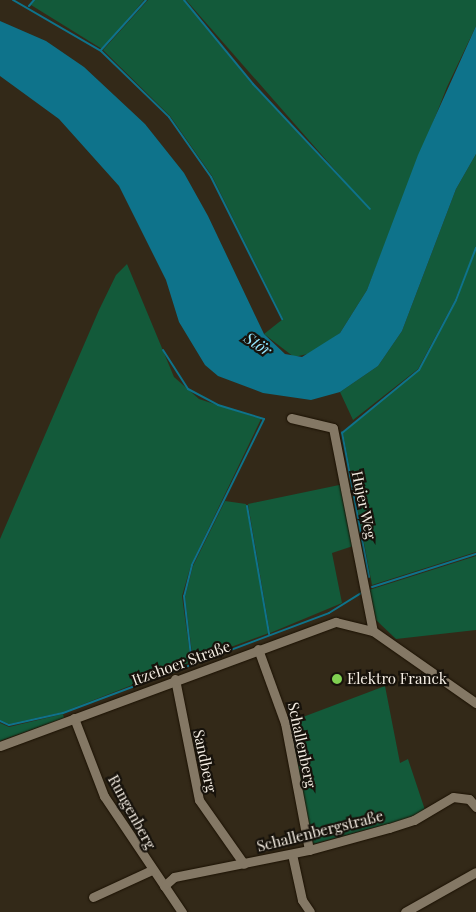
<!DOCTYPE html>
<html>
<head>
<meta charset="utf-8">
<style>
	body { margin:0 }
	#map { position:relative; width:476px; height:912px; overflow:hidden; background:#332918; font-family:"Playfair Display",serif }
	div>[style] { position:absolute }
	.green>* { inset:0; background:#135a3a }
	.water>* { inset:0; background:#0e738b }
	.stream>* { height:2px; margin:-1px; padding:0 1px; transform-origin:1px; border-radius:1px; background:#0e738b }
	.roads { filter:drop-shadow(0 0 1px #1b1103) drop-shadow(0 0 1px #1b1103) }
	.minor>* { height:9px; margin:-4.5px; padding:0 4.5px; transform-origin:4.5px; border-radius:4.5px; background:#847865 }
	.dots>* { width:14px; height:14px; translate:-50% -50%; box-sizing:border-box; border:2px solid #17120b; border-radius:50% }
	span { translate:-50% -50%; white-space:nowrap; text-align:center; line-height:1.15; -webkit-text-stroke:4.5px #17120b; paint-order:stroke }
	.street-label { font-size:15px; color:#f4ede3 }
	.poi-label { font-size:15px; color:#f4ede3 }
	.left { translate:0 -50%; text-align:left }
	.water-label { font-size:16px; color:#95e6ff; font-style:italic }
</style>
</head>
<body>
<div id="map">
	<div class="green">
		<div style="clip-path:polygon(35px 0,144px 0,102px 49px,31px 5px)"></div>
		<div style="clip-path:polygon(148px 0,183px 0,252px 84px,370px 210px,186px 0,476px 0,476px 26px,447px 87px,367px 290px,340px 333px,312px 353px,294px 357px,264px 334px,283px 319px,212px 176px,170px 116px,103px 50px)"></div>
		<div style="clip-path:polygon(476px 154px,476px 247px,455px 300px,418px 369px,353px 420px,340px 392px,378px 366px,402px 331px,456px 189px)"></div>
		<div style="clip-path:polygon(476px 249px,476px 552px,372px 585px,343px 433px,419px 370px,456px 301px)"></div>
		<div style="clip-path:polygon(127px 264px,174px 377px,199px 399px,261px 419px,191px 565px,182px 596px,191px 662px,63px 712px,9px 724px,0 720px,0 539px,99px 310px,116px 275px)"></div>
		<div style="clip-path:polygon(344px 484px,356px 545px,332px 553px,342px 603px,270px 633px,248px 504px)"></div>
		<div style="clip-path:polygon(225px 501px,246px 504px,269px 633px,193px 661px,185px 597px,193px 566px)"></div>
		<div style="clip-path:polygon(476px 556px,476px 630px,396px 639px,376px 620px,369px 590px)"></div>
		<div style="clip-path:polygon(385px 686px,400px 763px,408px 759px,425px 810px,410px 818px,313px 844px,287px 723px)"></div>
		<div style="clip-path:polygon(63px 714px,64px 718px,0 741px,0 723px,9px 727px)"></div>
	</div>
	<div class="water">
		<div style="clip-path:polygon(0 21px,46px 41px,84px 67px,145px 124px,184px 173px,208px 216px,264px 334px,285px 354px,302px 357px,340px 333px,367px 290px,418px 155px,476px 26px,476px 154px,456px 189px,402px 331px,378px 366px,340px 392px,311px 400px,263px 393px,218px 376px,205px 365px,179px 322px,166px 280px,119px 186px,59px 119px,0 76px)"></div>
	</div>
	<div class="stream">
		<div style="left:13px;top:0;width:102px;rotate:30.1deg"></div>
		<div style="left:101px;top:51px;width:95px;rotate:44.1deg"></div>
		<div style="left:169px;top:117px;width:73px;rotate:55deg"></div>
		<div style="left:211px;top:177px;width:159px;rotate:63.4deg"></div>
		<div style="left:184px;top:0;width:109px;rotate:50.6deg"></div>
		<div style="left:253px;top:84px;width:171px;rotate:46.9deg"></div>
		<div style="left:29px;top:6px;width:8px;rotate:-50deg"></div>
		<div style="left:101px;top:50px;width:67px;rotate:-48deg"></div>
		<div style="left:163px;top:350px;width:46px;rotate:57.3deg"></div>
		<div style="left:188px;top:389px;width:34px;rotate:28deg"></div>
		<div style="left:218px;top:405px;width:48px;rotate:16.9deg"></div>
		<div style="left:264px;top:419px;width:163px;rotate:116.3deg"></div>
		<div style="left:192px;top:565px;width:32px;rotate:104deg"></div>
		<div style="left:184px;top:596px;width:68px;rotate:83.3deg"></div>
		<div style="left:247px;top:506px;width:130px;rotate:80.2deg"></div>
		<div style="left:369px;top:577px;width:147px;rotate:-100.6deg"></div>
		<div style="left:342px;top:433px;width:99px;rotate:-39.3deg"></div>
		<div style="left:419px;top:370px;width:79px;rotate:-62.1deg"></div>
		<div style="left:456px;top:300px;width:56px;rotate:-69deg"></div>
		<div style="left:372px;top:587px;width:109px;rotate:-17.6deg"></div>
		<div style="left:0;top:721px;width:10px;rotate:24deg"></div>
		<div style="left:9px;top:725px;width:55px;rotate:-12.5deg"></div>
		<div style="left:63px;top:713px;width:284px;rotate:-20.6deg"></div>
		<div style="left:329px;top:613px;width:40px;rotate:-32deg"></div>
	</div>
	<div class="roads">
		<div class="minor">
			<div style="left:291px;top:418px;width:43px;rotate:13.4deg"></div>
			<div style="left:333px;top:428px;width:207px;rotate:78.9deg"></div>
			<div style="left:258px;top:649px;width:79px;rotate:70deg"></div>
			<div style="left:285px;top:723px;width:129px;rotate:79.3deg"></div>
			<div style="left:175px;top:679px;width:123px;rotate:78.8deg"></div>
			<div style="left:199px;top:800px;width:78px;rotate:54.9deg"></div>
			<div style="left:74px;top:718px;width:84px;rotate:69deg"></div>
			<div style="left:104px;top:796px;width:140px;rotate:56.1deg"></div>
			<div style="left:0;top:746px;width:358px;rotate:-20.3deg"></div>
			<div style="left:336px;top:622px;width:38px;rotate:14deg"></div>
			<div style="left:373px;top:631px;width:126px;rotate:35deg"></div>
			<div style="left:292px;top:854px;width:47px;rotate:77.7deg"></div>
			<div style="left:302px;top:900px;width:14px;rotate:56deg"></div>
			<div style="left:164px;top:886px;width:13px;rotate:-42deg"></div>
			<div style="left:174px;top:877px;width:138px;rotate:-11.3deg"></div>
			<div style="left:309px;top:850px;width:83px;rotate:-15.4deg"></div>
			<div style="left:389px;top:828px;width:26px;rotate:-18deg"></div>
			<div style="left:414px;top:820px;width:45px;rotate:-30.5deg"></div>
			<div style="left:453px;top:797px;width:16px;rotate:7deg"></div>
			<div style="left:469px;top:799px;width:11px;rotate:49deg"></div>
			<div style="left:93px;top:897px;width:65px;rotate:-24.6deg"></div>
			<div style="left:405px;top:912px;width:81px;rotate:-29.4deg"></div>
		</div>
	</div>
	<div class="dots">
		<div style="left:337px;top:679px;background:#80d051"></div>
	</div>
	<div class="street-label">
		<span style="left:364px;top:505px;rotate:78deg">Hujer Weg</span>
		<span style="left:181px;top:663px;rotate:-20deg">Itzehoer Straße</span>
		<span style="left:302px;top:745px;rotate:78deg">Schallenberg</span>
		<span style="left:205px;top:761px;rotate:78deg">Sandberg</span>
		<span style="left:132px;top:812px;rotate:61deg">Rungenberg</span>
		<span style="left:320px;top:831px;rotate:-14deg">Schallenbergstraße</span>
	</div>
	<div class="poi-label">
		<span class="left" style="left:347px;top:679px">Elektro Franck</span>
	</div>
	<div class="water-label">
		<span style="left:258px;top:344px;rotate:34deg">Stör</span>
	</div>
</div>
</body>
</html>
